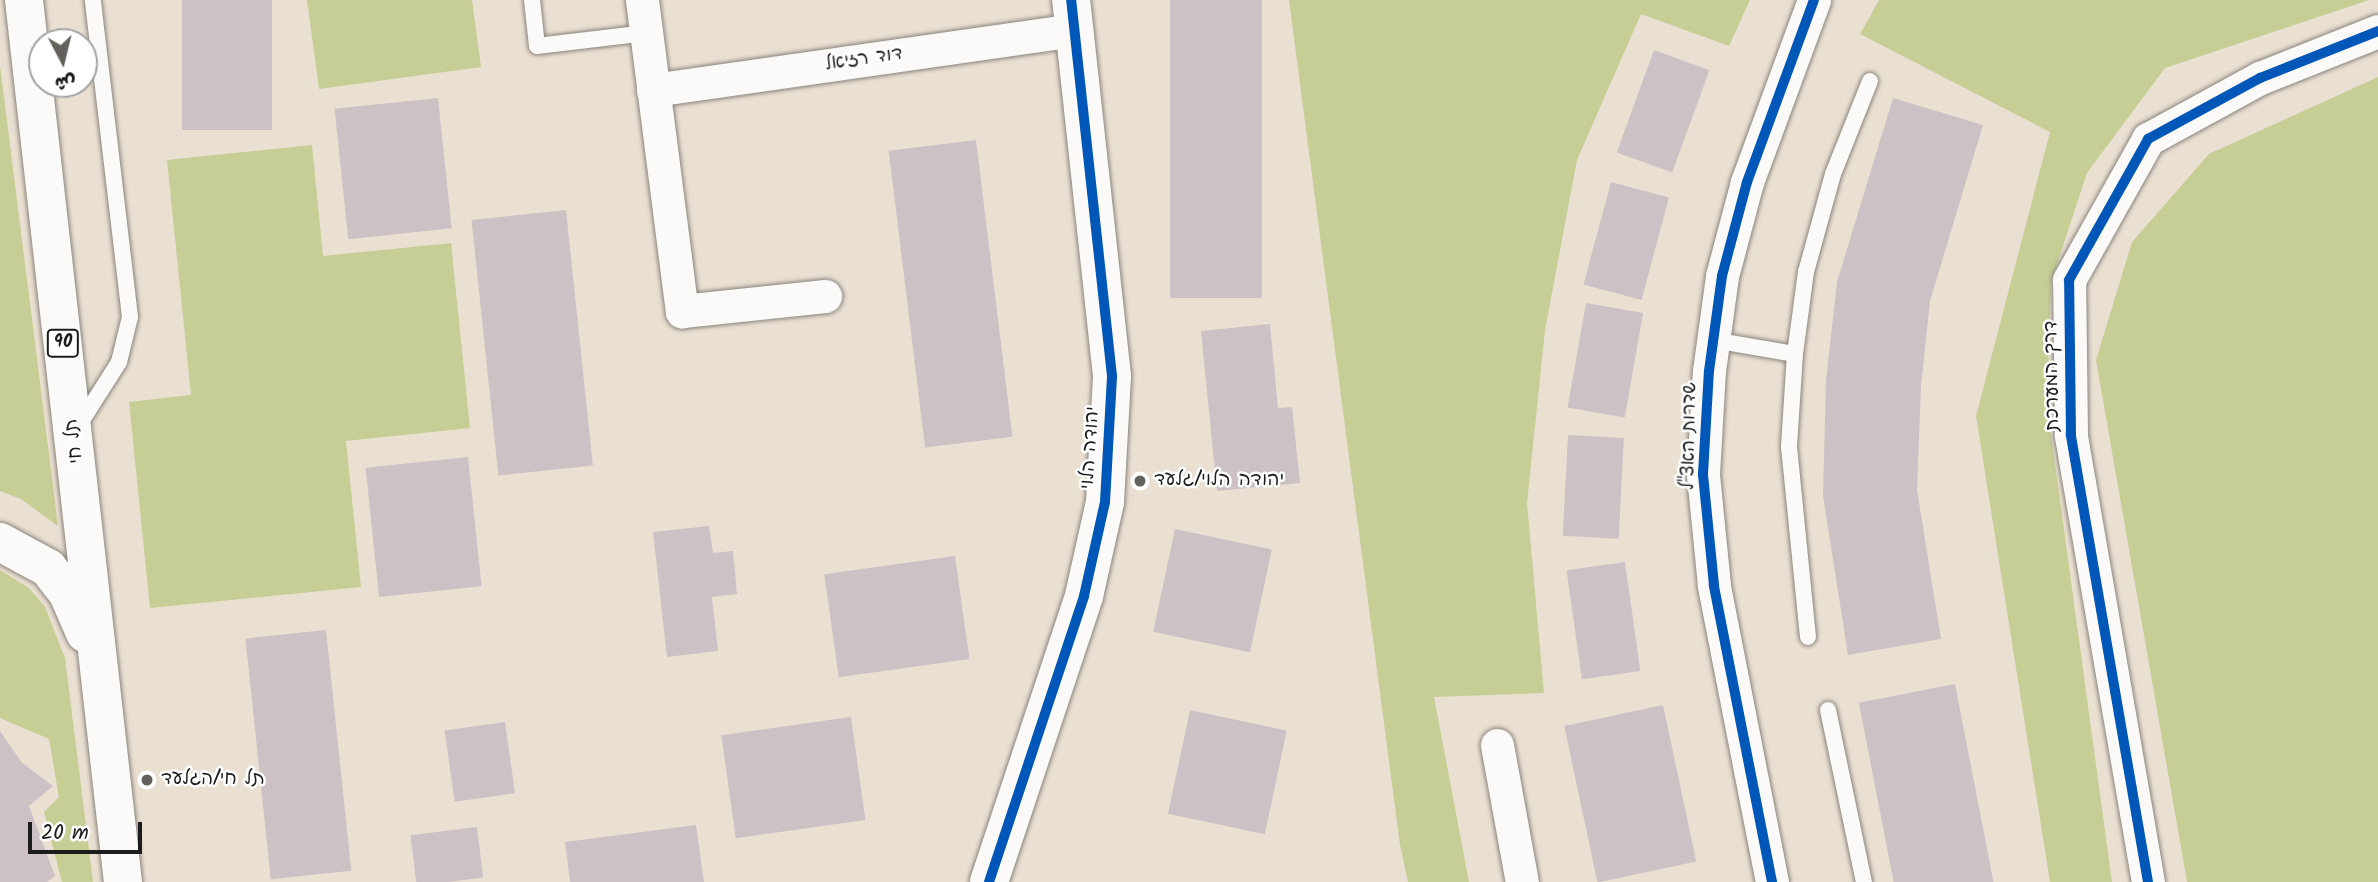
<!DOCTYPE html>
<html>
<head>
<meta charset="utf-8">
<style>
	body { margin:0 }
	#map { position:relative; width:2378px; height:882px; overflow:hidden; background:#eae0d2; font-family:Kalam,"Playpen Sans Arabic","Playpen Sans Hebrew",sans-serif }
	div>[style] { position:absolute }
	.green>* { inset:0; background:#c6cd95 }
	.building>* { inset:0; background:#ccc1c5; transform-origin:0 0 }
	.roads { filter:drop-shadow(0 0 2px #89847d) drop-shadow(0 0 2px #89847d) }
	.lane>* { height:16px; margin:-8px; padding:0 8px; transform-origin:8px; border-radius:8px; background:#fcfaf8 }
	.street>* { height:33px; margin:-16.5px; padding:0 16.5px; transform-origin:16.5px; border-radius:16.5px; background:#fcfaf8 }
	.secondary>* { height:38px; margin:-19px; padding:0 19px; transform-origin:19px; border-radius:19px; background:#fcfaf8 }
	.highway>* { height:38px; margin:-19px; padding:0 19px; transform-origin:19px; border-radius:19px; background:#fcfaf8 }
	.cycleway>* { height:10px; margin:-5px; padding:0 5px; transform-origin:5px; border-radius:5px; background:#0057b8 }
	.dots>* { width:19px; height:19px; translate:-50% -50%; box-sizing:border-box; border:4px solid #fff; border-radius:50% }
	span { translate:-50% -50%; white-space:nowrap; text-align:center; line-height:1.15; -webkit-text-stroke:5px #fff; paint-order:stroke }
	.shield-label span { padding:2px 5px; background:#fff; border:2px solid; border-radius:5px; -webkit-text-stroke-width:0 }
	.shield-label { font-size:18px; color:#1c1c1c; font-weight:700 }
	.street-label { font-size:19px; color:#1c1c1c }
	.poi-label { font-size:19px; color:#1c1c1c }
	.left { translate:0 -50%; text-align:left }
	.north { position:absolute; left:28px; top:28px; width:70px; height:70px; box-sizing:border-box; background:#fff; border:2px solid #a4a4a4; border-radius:50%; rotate:173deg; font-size:19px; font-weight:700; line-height:28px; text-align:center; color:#1c1c1c }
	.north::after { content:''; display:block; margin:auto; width:24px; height:32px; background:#64615c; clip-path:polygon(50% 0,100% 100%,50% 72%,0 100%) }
	.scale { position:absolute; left:28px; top:822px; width:114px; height:32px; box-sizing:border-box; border:4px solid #1c1c1c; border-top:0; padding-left:9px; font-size:21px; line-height:24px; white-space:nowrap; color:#1c1c1c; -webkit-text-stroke:5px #fff; paint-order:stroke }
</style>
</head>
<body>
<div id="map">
	<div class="green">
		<div style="clip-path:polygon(307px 0,472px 0,481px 67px,319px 89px)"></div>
		<div style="clip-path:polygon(1289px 0,1750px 0,1729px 46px,1641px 14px,1577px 160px,1545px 330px,1527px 503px,1544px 693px,1434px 697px,1469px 882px,1408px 882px,1400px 845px)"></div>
		<div style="clip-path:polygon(1879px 0,2369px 0,2165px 68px,2087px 173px,2051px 282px,2047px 405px,2112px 882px,2050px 882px,1976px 416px,2050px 132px,1860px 34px)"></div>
		<div style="clip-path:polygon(0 65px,58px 526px,21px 499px,0 491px)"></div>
		<div style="clip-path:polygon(2378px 77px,2378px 882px,2187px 882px,2096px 360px,2132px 242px,2209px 154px)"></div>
		<div style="clip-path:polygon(312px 145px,323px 256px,451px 243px,470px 428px,346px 441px,361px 587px,150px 608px,129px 402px,191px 395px,167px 160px)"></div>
		<div style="clip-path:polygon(0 570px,29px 588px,45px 607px,65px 658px,93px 882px,62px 882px,44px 812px,59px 797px,49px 739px,0 718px)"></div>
	</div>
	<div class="building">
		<div style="left:182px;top:0;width:90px;height:130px"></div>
		<div style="left:1170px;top:0;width:92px;height:298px"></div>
		<div style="left:1654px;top:50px;width:59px;height:109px;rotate:20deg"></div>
		<div style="left:438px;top:98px;width:131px;height:104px;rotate:84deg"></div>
		<div style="clip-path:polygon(1893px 98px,1983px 125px,1930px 301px,1921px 386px,1917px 490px,1941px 639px,1848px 655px,1823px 496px,1826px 380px,1837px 282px)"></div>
		<div style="left:976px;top:140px;width:299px;height:88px;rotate:83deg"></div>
		<div style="left:1611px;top:182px;width:60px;height:106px;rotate:15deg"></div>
		<div style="left:566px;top:210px;width:257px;height:95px;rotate:84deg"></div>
		<div style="left:1586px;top:303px;width:58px;height:106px;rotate:10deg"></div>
		<div style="clip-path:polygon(1270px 324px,1278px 408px,1292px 407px,1300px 483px,1217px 491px,1201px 331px)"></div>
		<div style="left:1568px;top:435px;width:56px;height:101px;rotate:3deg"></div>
		<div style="left:468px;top:457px;width:130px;height:103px;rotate:84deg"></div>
		<div style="clip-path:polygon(709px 526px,713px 553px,733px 551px,737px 594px,712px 597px,718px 651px,667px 657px,653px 532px)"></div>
		<div style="left:1175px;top:529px;width:99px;height:105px;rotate:12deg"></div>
		<div style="left:955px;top:556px;width:104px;height:132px;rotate:82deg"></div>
		<div style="left:1625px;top:562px;width:110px;height:59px;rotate:82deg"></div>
		<div style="left:326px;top:630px;width:242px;height:81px;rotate:84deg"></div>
		<div style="left:1955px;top:684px;width:202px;height:98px;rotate:79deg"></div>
		<div style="left:1663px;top:705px;width:160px;height:101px;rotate:78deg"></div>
		<div style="left:1190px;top:710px;width:99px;height:106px;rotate:12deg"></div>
		<div style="left:851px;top:717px;width:104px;height:131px;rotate:82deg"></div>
		<div style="left:505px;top:722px;width:72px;height:61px;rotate:82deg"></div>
		<div style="clip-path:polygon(0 731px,22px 763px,53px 786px,29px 806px,55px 876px,47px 882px,0 882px)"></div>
		<div style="clip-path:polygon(696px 825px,704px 882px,570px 882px,565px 842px)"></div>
		<div style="left:477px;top:827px;width:51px;height:67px;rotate:83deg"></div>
	</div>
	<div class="roads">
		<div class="lane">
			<div style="left:532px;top:0;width:46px;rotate:83.8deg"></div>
			<div style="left:537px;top:46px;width:110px;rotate:-6.8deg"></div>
			<div style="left:1713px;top:340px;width:83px;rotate:9.7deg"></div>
			<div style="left:79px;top:425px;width:75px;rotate:-57.6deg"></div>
			<div style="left:119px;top:362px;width:46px;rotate:-76.3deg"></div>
			<div style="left:130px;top:317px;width:319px;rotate:-96.7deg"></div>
			<div style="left:1808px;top:637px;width:192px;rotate:-95.7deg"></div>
			<div style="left:1789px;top:446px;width:92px;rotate:-86.3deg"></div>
			<div style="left:1795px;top:354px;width:83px;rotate:-82.4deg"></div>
			<div style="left:1806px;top:272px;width:102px;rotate:-74.6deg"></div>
			<div style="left:1833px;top:174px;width:100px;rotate:-68.3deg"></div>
			<div style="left:1828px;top:710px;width:176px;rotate:78.2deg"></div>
		</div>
		<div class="street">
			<div style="left:642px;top:0;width:314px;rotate:82.7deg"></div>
			<div style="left:682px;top:311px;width:144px;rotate:-6deg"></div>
			<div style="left:653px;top:90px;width:426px;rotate:-8.1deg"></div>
			<div style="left:1497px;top:745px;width:139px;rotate:79.7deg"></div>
			<div style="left:1772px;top:882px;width:303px;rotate:-101.1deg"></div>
			<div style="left:1714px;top:585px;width:112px;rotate:-95.7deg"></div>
			<div style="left:1703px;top:474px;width:103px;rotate:-86.7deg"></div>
			<div style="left:1709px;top:371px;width:96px;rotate:-82.2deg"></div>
			<div style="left:1722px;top:276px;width:97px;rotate:-75.1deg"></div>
			<div style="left:1747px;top:182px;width:194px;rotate:-69.8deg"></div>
			<div style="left:2148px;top:882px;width:454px;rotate:-99.8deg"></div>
			<div style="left:2071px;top:435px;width:155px;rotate:-90.7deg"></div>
			<div style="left:2069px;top:280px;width:162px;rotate:-60.7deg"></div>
			<div style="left:2148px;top:139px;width:128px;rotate:-28.6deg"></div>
			<div style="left:2260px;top:78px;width:127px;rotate:-21.7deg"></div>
		</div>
		<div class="secondary">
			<div style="left:989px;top:882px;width:301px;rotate:-71.6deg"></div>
			<div style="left:1084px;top:596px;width:96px;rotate:-77.4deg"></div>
			<div style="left:1105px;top:502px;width:126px;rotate:-86.8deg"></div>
			<div style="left:1112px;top:376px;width:378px;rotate:-96.2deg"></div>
		</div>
		<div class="highway">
			<div style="left:24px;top:0;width:888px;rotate:83.6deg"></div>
			<div style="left:0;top:542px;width:55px;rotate:28.4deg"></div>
			<div style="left:48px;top:568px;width:33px;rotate:52deg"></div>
			<div style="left:68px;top:594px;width:43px;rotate:66.4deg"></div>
		</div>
	</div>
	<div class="cycleway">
		<div style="left:989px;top:882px;width:301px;rotate:-71.6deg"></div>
		<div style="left:1084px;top:596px;width:96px;rotate:-77.4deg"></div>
		<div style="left:1105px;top:502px;width:126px;rotate:-86.8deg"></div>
		<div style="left:1112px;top:376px;width:378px;rotate:-96.2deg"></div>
		<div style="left:1772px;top:882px;width:303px;rotate:-101.1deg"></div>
		<div style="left:1714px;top:585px;width:112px;rotate:-95.7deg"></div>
		<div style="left:1703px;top:474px;width:103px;rotate:-86.7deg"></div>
		<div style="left:1709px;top:371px;width:96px;rotate:-82.2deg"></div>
		<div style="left:1722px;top:276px;width:97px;rotate:-75.1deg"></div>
		<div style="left:1747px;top:182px;width:194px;rotate:-69.8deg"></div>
		<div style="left:2148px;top:882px;width:454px;rotate:-99.8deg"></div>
		<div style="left:2071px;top:435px;width:155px;rotate:-90.7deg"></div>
		<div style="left:2069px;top:280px;width:162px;rotate:-60.7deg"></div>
		<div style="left:2148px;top:139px;width:128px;rotate:-28.6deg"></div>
		<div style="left:2260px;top:78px;width:127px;rotate:-21.7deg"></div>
	</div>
	<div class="dots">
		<div style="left:1140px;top:481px;background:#64615c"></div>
		<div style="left:147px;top:780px;background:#64615c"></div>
	</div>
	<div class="shield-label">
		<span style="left:63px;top:343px">90</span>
	</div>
	<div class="street-label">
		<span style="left:864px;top:60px;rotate:-8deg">דוד רזיאל</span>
		<span style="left:2053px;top:376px;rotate:-91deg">דרך המערכת</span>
		<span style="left:1690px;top:436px;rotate:-89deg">שדרות האצ"ל</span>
		<span style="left:75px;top:441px;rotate:-97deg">תל חי</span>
		<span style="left:1091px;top:448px;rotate:-86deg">יהודה הלוי</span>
	</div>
	<div class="poi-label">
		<span class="left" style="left:1154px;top:481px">יהודה הלוי/גלעד</span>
		<span class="left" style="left:161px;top:780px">תל חי/הגלעד</span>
	</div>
	<div class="north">ش</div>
	<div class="scale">20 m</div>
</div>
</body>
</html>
